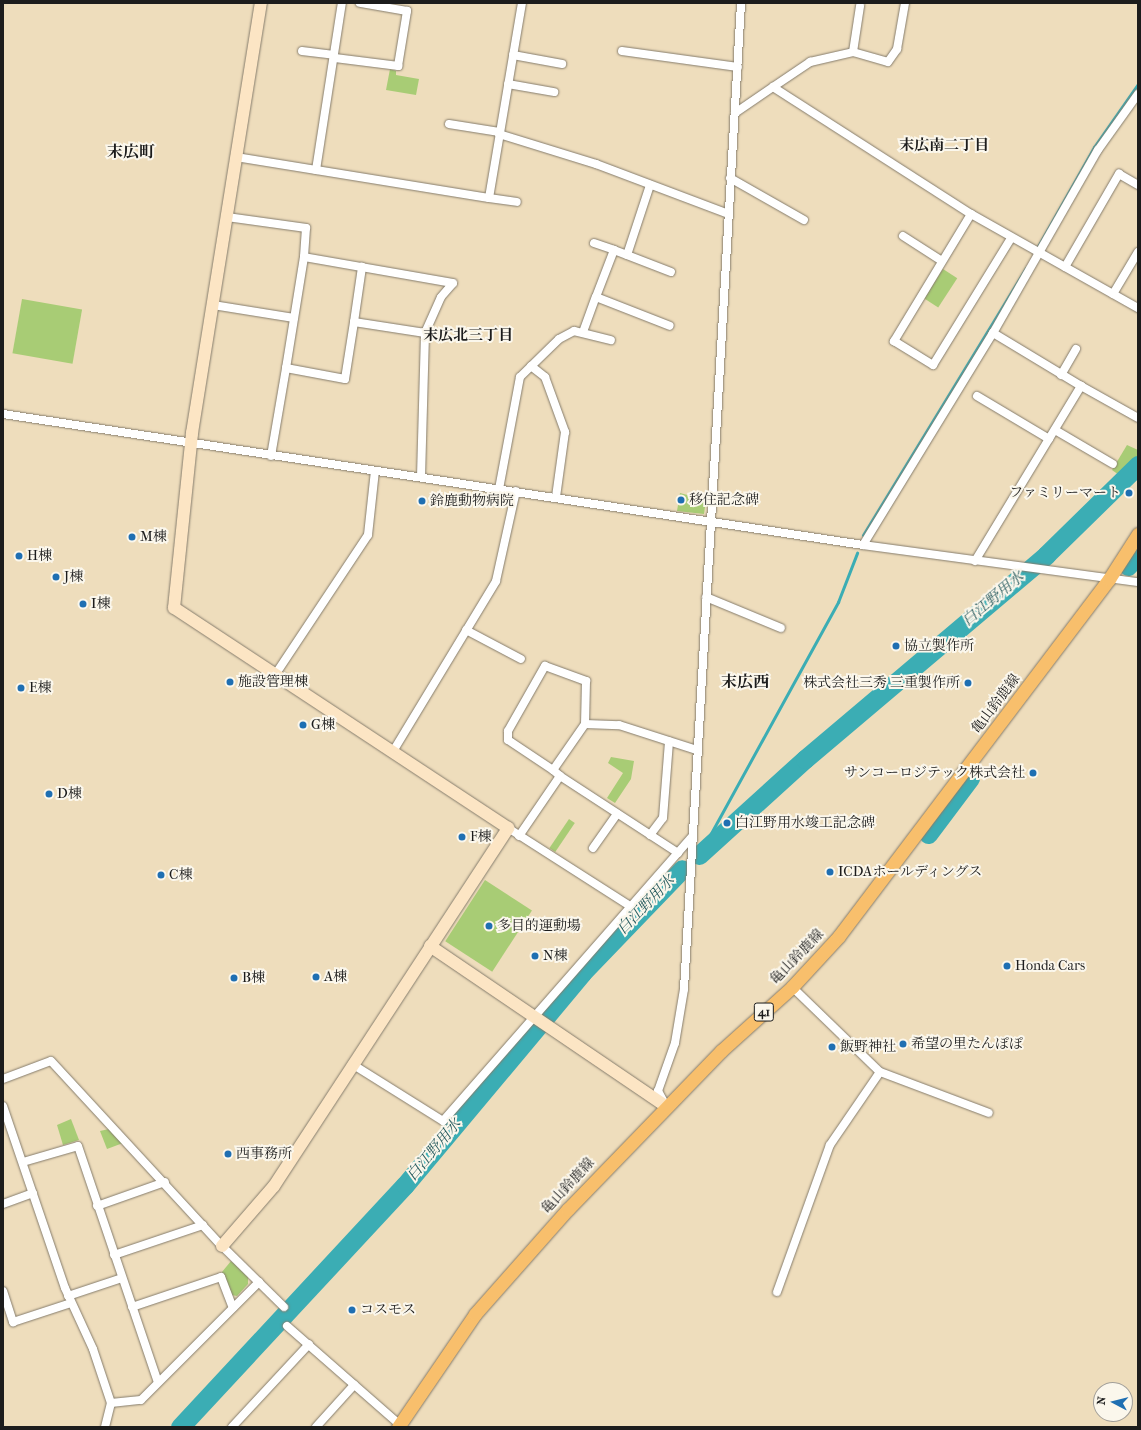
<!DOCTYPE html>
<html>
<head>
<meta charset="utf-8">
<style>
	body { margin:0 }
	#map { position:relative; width:1141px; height:1430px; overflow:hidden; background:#eeddbc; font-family:"IM FELL French Canon","Noto Serif JP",serif }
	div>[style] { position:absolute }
	.green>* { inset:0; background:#a8cc75; transform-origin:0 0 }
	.stream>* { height:3px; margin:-1.5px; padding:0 1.5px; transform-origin:1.5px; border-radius:1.5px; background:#3badb4 }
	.river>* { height:19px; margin:-9.5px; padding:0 9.5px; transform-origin:9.5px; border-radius:9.5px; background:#3badb4 }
	.roads { filter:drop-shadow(0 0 1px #857c6c) drop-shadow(0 0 1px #857c6c) }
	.street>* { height:8px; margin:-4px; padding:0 4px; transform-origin:4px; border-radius:4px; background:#fff }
	.secondary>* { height:12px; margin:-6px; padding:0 6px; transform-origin:6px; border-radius:6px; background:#fce5c4 }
	.primary>* { height:13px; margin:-6.5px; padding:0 6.5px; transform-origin:6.5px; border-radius:6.5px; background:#f8bf6c }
	.dots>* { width:11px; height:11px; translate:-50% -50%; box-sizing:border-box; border:2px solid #fbf7ec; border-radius:50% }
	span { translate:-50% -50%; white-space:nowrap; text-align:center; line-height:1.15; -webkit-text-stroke:4px #fbf7ec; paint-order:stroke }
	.shield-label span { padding:1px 3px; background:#fbf7ec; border:1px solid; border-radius:3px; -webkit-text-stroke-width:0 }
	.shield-label { font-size:13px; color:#1c1c1c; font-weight:700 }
	.poi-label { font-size:14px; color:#1c1c1c }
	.right { translate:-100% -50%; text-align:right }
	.left { translate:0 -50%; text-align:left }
	.street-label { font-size:14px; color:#1c1c1c }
	.neighbourhood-label { font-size:15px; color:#1c1c1c; font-weight:700 }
	.water-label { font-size:15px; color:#2a5d60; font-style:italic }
	.quarter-label { font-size:16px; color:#1c1c1c; font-weight:700 }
	.frame { position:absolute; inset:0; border:4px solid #1c1c1c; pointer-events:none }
	.north { position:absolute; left:1093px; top:1382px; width:40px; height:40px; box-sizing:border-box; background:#fbf7ec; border:1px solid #a29f99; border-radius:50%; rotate:277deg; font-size:11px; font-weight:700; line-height:16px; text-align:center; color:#1c1c1c }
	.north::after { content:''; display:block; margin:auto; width:14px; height:18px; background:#1f6fb2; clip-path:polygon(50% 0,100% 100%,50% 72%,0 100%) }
</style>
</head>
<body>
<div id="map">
	<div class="green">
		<div style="clip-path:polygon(390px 69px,396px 71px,396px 75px,419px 79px,416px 95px,386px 90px)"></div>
		<div style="left:943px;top:269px;width:17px;height:35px;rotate:33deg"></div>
		<div style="left:22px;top:299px;width:61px;height:55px;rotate:10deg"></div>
		<div style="clip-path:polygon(1127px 445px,1138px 450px,1138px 456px,1119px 475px,1112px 470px)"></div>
		<div style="clip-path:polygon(680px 493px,706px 500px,704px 514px,677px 511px)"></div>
		<div style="clip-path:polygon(611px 757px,634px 761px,631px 779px,615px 803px,607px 798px,623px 773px,608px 763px)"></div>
		<div style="left:569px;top:819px;width:7px;height:35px;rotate:34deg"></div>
		<div style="left:485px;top:880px;width:56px;height:73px;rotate:33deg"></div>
		<div style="clip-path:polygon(71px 1119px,79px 1140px,63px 1145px,57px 1125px)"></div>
		<div style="clip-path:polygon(109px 1129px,123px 1143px,107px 1149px,100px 1131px)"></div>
		<div style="clip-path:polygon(231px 1261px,248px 1275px,248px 1284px,237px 1296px,231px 1295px,222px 1272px)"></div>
	</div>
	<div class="stream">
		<div style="left:1036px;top:250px;width:118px;rotate:-60.6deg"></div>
		<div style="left:1094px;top:147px;width:77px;rotate:-55.1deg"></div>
		<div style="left:863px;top:535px;width:313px;rotate:-58.6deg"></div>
		<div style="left:699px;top:855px;width:289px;rotate:-61.2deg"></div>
		<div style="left:838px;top:602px;width:53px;rotate:-68.8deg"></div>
		<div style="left:181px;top:1426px;width:1px;rotate:45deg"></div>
	</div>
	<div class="river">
		<div style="left:1128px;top:566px;width:17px;rotate:-54deg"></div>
		<div style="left:928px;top:834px;width:70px;rotate:-53.1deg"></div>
		<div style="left:699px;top:855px;width:143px;rotate:-42.2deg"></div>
		<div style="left:805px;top:759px;width:316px;rotate:-40.2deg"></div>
		<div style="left:1046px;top:555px;width:129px;rotate:-44.4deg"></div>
		<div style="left:180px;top:1427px;width:330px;rotate:-47.1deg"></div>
		<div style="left:405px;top:1185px;width:276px;rotate:-50.1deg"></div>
		<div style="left:582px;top:973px;width:144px;rotate:-46.1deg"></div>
	</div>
	<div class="roads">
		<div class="street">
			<div style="left:302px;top:51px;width:32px;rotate:7deg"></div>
			<div style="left:622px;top:51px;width:117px;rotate:7.9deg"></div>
			<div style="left:853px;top:52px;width:36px;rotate:16deg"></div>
			<div style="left:888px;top:62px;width:16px;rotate:-55deg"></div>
			<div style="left:897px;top:49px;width:47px;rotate:-80.1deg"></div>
			<div style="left:513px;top:55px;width:50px;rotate:10.4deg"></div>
			<div style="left:335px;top:58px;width:64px;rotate:7.2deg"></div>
			<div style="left:398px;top:66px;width:56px;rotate:-80.7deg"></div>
			<div style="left:407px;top:11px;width:48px;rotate:-170.3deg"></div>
			<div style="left:508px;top:84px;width:47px;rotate:9.9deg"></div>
			<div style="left:773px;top:87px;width:45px;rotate:-34deg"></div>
			<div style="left:810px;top:62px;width:44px;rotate:-13.1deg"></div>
			<div style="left:853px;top:52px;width:47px;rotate:-81.3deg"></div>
			<div style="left:735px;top:113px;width:46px;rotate:-34.4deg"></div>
			<div style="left:773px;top:87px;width:235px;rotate:32.7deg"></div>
			<div style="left:971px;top:214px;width:192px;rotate:29.4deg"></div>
			<div style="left:449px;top:124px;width:51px;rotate:9.1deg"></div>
			<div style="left:499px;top:134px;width:102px;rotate:17.2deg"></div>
			<div style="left:596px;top:164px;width:141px;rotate:20.7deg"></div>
			<div style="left:236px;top:157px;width:256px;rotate:9.2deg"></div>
			<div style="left:489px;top:198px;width:198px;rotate:-80.4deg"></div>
			<div style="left:316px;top:170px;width:169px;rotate:-81.2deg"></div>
			<div style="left:730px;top:178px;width:85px;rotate:29.6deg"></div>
			<div style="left:489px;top:198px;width:28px;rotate:8deg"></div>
			<div style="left:971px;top:214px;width:149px;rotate:121.2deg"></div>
			<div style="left:894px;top:341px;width:46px;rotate:31.6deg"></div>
			<div style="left:933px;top:365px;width:149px;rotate:-58.4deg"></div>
			<div style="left:227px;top:217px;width:80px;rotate:7.9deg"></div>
			<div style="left:306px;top:228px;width:29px;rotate:94deg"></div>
			<div style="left:903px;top:236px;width:46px;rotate:32.7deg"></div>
			<div style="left:594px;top:243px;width:21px;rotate:19deg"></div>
			<div style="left:614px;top:250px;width:50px;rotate:111deg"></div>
			<div style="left:614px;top:250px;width:61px;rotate:21.1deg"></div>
			<div style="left:627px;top:255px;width:74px;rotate:-71.8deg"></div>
			<div style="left:1065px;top:267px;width:108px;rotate:-59.9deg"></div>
			<div style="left:1119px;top:174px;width:22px;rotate:30deg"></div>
			<div style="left:1113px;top:294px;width:49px;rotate:-59.2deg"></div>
			<div style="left:213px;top:305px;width:82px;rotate:9.1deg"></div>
			<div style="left:354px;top:322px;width:56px;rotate:-81.7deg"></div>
			<div style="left:583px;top:332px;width:37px;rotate:-70deg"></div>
			<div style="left:596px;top:297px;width:79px;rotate:21.4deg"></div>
			<div style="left:531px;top:366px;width:18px;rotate:38deg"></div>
			<div style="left:545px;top:377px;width:59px;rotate:70deg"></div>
			<div style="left:565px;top:432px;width:66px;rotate:97.9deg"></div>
			<div style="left:1061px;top:375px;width:30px;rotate:-60deg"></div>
			<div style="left:1081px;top:386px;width:65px;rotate:29.3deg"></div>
			<div style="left:977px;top:396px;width:84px;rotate:30.8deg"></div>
			<div style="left:3px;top:414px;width:870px;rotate:8.66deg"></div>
			<div style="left:863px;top:545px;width:277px;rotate:7.7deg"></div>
			<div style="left:1055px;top:430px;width:67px;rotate:30.4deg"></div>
			<div style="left:271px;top:456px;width:89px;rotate:-80.3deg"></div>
			<div style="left:421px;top:477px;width:144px;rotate:-88.4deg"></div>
			<div style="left:425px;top:333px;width:39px;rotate:-66deg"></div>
			<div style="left:441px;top:297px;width:18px;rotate:-49deg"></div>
			<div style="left:453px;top:283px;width:151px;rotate:-170.1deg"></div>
			<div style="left:304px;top:257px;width:112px;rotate:99.2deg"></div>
			<div style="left:286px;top:368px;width:60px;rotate:10.6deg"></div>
			<div style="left:345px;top:379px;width:58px;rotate:-81deg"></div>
			<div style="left:354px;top:322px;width:72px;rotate:8.8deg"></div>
			<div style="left:499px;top:489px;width:114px;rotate:-79.4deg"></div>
			<div style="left:520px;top:377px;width:54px;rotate:-44.3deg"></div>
			<div style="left:559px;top:339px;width:17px;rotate:-28deg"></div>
			<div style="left:574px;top:331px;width:38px;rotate:14deg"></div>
			<div style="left:863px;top:545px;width:249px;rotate:-58.5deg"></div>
			<div style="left:975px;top:561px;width:205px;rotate:-58.8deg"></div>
			<div style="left:1081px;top:386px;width:103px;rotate:-148.9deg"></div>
			<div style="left:993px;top:333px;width:211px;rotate:-60.2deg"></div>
			<div style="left:1098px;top:150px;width:69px;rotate:-54.5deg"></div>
			<div style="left:706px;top:597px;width:81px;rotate:22.5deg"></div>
			<div style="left:466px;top:630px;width:62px;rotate:27.8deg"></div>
			<div style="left:275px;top:675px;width:168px;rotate:-56.4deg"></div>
			<div style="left:368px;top:535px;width:64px;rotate:-83.8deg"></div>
			<div style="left:585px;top:724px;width:34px;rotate:2deg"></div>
			<div style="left:619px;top:725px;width:82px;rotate:17.8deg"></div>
			<div style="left:392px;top:753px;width:201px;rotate:-58.8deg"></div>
			<div style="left:496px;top:581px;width:92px;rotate:-77.5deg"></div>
			<div style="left:560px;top:776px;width:141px;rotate:33.1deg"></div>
			<div style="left:508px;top:828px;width:145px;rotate:32.6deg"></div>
			<div style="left:650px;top:835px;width:21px;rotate:-53deg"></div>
			<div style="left:663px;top:818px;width:77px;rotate:-85.5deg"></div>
			<div style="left:519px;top:836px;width:73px;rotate:-55.7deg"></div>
			<div style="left:560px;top:776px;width:9px;rotate:-139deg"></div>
			<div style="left:553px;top:770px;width:54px;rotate:-146.3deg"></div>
			<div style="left:508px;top:740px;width:9px;rotate:-90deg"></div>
			<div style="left:508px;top:731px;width:75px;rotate:-60.4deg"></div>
			<div style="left:545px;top:666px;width:44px;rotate:20.1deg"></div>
			<div style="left:586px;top:681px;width:43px;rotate:91.3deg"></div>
			<div style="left:585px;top:724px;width:56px;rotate:124.8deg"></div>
			<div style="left:593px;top:848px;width:42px;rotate:-54.8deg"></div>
			<div style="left:792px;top:987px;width:122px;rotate:44deg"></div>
			<div style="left:880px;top:1072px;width:116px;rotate:20.6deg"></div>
			<div style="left:352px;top:1064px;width:107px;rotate:32.1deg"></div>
			<div style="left:443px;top:1121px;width:378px;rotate:-48.8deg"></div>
			<div style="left:3px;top:1079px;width:51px;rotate:-20.6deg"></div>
			<div style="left:51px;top:1061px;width:252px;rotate:47.3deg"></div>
			<div style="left:222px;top:1246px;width:87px;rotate:44.5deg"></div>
			<div style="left:665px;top:1104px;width:15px;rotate:-118deg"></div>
			<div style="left:658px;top:1091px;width:51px;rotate:-70.5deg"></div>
			<div style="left:675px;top:1043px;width:55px;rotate:-80.5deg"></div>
			<div style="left:684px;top:989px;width:988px;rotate:-86.69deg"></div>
			<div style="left:3px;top:1106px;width:192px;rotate:71.2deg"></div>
			<div style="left:65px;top:1288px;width:67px;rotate:65.3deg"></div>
			<div style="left:93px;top:1349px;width:57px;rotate:71.6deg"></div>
			<div style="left:111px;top:1403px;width:30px;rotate:-6deg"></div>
			<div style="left:141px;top:1400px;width:167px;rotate:-45deg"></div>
			<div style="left:23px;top:1162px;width:57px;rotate:-16.2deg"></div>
			<div style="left:78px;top:1146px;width:249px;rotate:71.3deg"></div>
			<div style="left:3px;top:1204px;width:32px;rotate:-20deg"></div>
			<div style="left:97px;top:1206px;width:72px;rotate:-19.4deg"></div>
			<div style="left:114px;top:1255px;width:94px;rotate:-18.6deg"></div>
			<div style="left:3px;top:1291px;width:33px;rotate:72deg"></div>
			<div style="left:13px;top:1322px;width:61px;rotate:-18.1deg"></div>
			<div style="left:777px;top:1292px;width:156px;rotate:-70.2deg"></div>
			<div style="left:830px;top:1145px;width:88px;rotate:-55.6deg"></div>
			<div style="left:68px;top:1296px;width:57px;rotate:-18.4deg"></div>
			<div style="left:132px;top:1307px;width:94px;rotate:-18.6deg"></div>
			<div style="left:221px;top:1277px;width:33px;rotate:69deg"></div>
			<div style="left:287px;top:1326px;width:150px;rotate:41.2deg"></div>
			<div style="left:105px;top:1427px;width:25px;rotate:-76deg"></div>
			<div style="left:232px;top:1427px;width:113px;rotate:-47.1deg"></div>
			<div style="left:316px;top:1427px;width:57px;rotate:-47.9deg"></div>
		</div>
		<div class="secondary">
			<div style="left:430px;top:946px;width:287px;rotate:34.2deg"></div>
			<div style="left:222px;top:1246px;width:79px;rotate:-49.1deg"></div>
			<div style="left:274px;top:1186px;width:428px;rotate:-56.8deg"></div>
			<div style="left:508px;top:828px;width:400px;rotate:-146.6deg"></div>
			<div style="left:174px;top:608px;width:176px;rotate:-84.1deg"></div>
			<div style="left:192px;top:433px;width:436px;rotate:-80.9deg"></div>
		</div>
		<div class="primary">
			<div style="left:398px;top:1427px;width:137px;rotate:-55.7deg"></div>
			<div style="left:475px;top:1314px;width:140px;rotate:-48.5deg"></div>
			<div style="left:568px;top:1209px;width:220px;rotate:-45.9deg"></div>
			<div style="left:721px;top:1051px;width:96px;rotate:-42deg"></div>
			<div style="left:792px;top:987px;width:69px;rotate:-47.3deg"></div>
			<div style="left:839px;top:936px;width:448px;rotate:-52.9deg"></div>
			<div style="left:1109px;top:579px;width:54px;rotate:-57.2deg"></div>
		</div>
	</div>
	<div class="dots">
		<div style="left:1129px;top:493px;background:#1f6fb2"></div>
		<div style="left:681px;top:500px;background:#1f6fb2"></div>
		<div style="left:422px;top:501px;background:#1f6fb2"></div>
		<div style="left:132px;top:537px;background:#1f6fb2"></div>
		<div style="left:19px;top:556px;background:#1f6fb2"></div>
		<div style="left:56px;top:577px;background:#1f6fb2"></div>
		<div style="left:83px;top:604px;background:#1f6fb2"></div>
		<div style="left:896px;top:646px;background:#1f6fb2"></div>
		<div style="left:230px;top:682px;background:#1f6fb2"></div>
		<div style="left:968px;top:683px;background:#1f6fb2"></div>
		<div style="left:21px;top:688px;background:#1f6fb2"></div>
		<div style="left:303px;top:725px;background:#1f6fb2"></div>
		<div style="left:1033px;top:773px;background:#1f6fb2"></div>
		<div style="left:49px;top:794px;background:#1f6fb2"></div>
		<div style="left:727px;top:823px;background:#1f6fb2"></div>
		<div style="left:462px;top:837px;background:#1f6fb2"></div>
		<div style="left:830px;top:872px;background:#1f6fb2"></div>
		<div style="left:161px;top:875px;background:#1f6fb2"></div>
		<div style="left:489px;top:926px;background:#1f6fb2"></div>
		<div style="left:535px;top:956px;background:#1f6fb2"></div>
		<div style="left:1007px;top:966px;background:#1f6fb2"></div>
		<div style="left:316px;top:977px;background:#1f6fb2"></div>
		<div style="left:234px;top:978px;background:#1f6fb2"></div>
		<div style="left:903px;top:1044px;background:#1f6fb2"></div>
		<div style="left:832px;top:1047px;background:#1f6fb2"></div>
		<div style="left:228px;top:1154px;background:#1f6fb2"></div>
		<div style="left:352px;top:1310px;background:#1f6fb2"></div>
	</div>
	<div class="shield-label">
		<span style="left:764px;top:1012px">41</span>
	</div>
	<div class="poi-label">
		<span class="right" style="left:1121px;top:493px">ファミリーマート</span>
		<span class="left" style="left:689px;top:500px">移住記念碑</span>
		<span class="left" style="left:430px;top:501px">鈴鹿動物病院</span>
		<span class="left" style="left:140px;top:537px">M棟</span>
		<span class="left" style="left:27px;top:556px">H棟</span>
		<span class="left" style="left:64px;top:577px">J棟</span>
		<span class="left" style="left:91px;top:604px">I棟</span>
		<span class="left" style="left:904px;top:646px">協立製作所</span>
		<span class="left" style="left:238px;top:682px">施設管理棟</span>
		<span class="right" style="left:960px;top:683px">株式会社三秀 三重製作所</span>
		<span class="left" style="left:29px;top:688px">E棟</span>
		<span class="left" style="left:311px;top:725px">G棟</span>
		<span class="right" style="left:1025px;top:773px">サンコーロジテック株式会社</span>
		<span class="left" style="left:57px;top:794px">D棟</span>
		<span class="left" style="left:735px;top:823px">白江野用水竣工記念碑</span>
		<span class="left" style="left:470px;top:837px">F棟</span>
		<span class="left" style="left:838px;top:872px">ICDAホールディングス</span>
		<span class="left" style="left:169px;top:875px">C棟</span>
		<span class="left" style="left:497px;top:926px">多目的運動場</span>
		<span class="left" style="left:543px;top:956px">N棟</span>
		<span class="left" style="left:1015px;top:966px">Honda Cars</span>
		<span class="left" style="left:324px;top:977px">A棟</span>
		<span class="left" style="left:242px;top:978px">B棟</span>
		<span class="left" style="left:911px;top:1044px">希望の里たんぽぽ</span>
		<span class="left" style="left:840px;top:1047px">飯野神社</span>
		<span class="left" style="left:236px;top:1154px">西事務所</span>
		<span class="left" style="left:360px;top:1310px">コスモス</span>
	</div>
	<div class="street-label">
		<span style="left:996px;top:704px;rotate:-53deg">亀山鈴鹿線</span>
		<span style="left:797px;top:957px;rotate:-46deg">亀山鈴鹿線</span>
		<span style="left:568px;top:1186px;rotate:-47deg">亀山鈴鹿線</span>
	</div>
	<div class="neighbourhood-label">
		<span style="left:944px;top:146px">末広南二丁目</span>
		<span style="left:468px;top:336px">末広北三丁目</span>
	</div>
	<div class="water-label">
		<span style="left:993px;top:599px;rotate:-40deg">白江野用水</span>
		<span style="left:646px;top:905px;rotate:-46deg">白江野用水</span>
		<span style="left:434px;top:1150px;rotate:-50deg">白江野用水</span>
	</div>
	<div class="quarter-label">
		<span style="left:131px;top:152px">末広町</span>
		<span style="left:745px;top:682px">末広西</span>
	</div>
	<div class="frame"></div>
	<div class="north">N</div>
</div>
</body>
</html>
